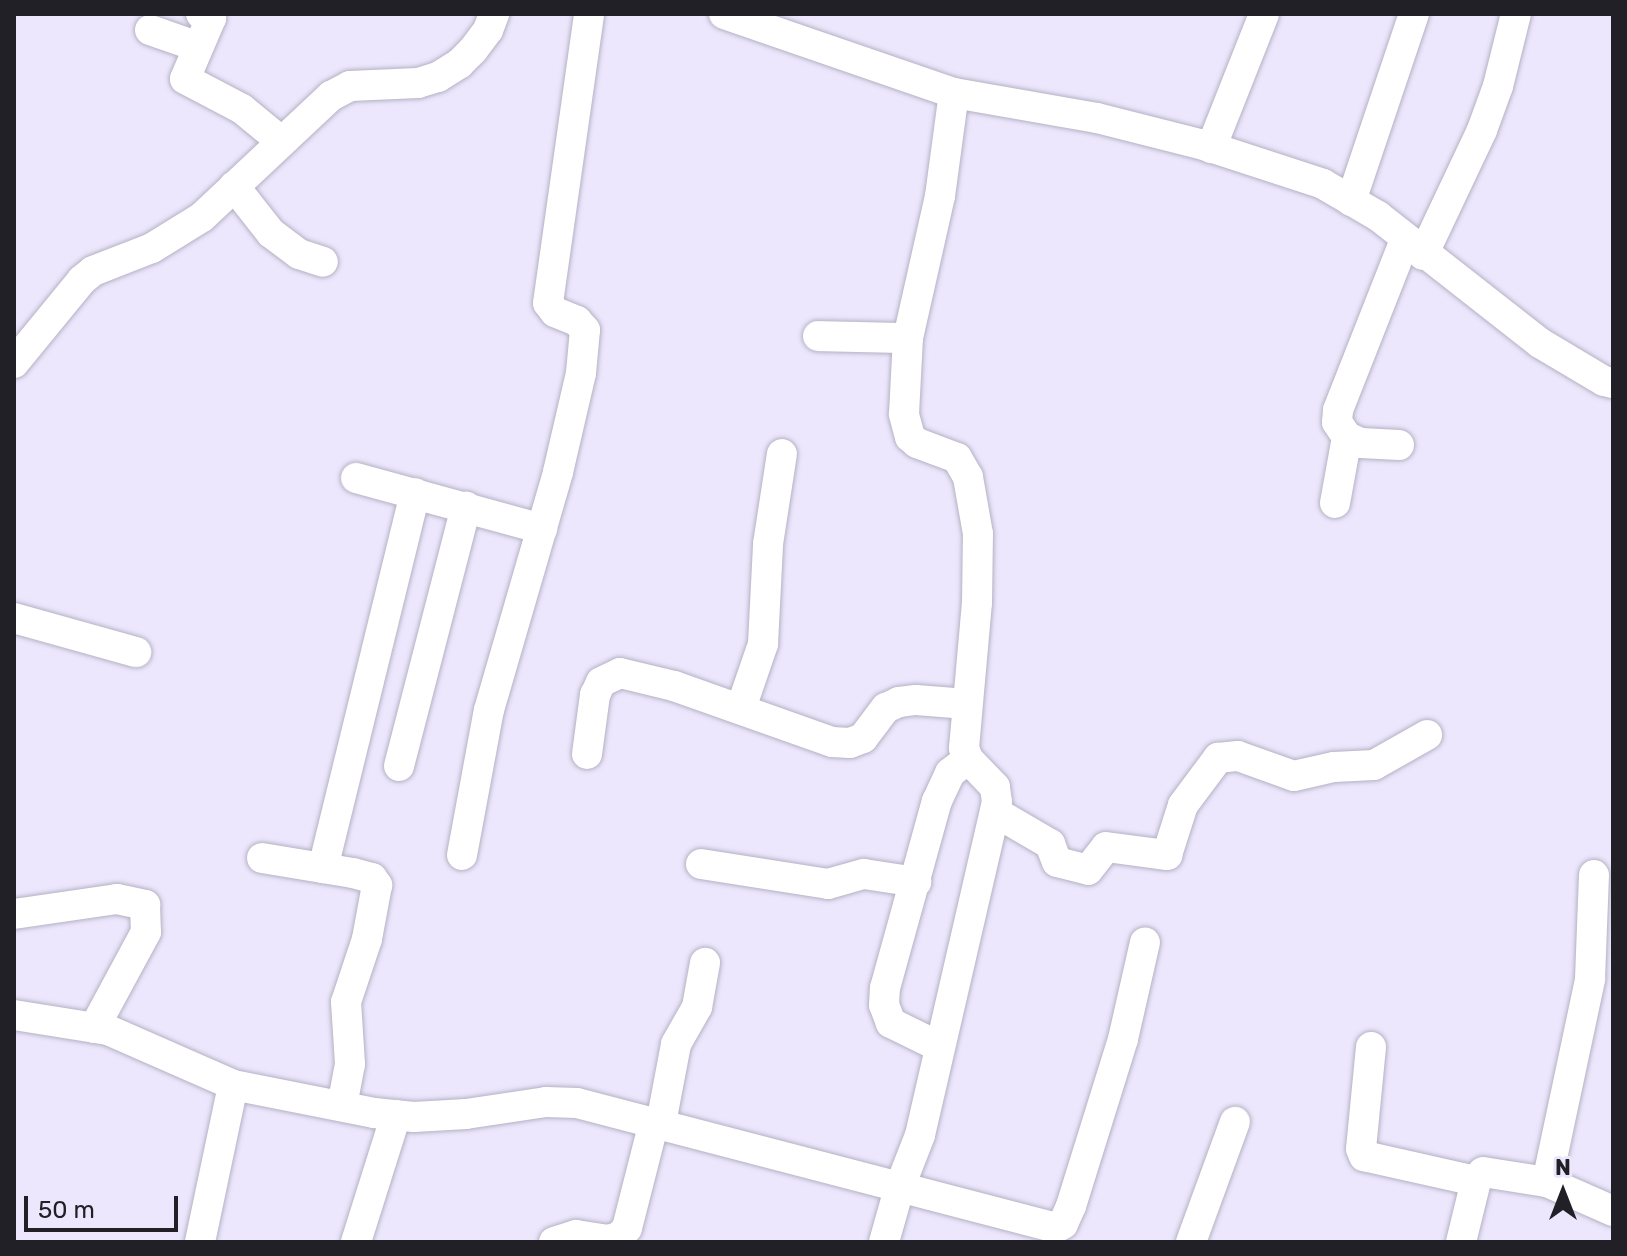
<!DOCTYPE html>
<html>
<head>
<meta charset="utf-8">
<style>
	body { margin:0 }
	#map { position:relative; width:1627px; height:1256px; overflow:hidden; background:#ece7fc; font-family:Rubik,sans-serif }
	div>[style] { position:absolute }
	.roads { filter:drop-shadow(0 0 2px #b5b1c4) drop-shadow(0 0 2px #b5b1c4) }
	.minor>* { height:30px; margin:-15px; padding:0 15px; transform-origin:15px; border-radius:15px; background:#fff }
	span { translate:-50% -50%; white-space:nowrap; text-align:center; line-height:1.15; -webkit-text-stroke:7px #ece7fc; paint-order:stroke }
	.frame { position:absolute; inset:0; border:16px solid #212027; pointer-events:none }
	.north { position:absolute; left:1523px; top:1152px; width:80px; height:80px; -webkit-text-stroke:6px #ece7fc; paint-order:stroke; rotate:0deg; font-size:22px; font-weight:700; line-height:32px; text-align:center; color:#212027 }
	.north::after { content:''; display:block; margin:auto; width:28px; height:36px; background:#212027; clip-path:polygon(50% 0,100% 100%,50% 72%,0 100%) }
	.scale { position:absolute; left:24px; top:1196px; width:154px; height:36px; box-sizing:border-box; border:4px solid #212027; border-top:0; padding-left:10px; font-size:24px; line-height:28px; white-space:nowrap; color:#212027; -webkit-text-stroke:6px #ece7fc; paint-order:stroke }
</style>
</head>
<body>
<div id="map">
	<div class="roads">
		<div class="minor">
			<div style="left:201px;top:14px;width:11px;rotate:22deg"></div>
			<div style="left:211px;top:18px;width:66px;rotate:113.1deg"></div>
			<div style="left:185px;top:79px;width:64px;rotate:27.8deg"></div>
			<div style="left:242px;top:109px;width:50px;rotate:39.4deg"></div>
			<div style="left:724px;top:14px;width:243px;rotate:19deg"></div>
			<div style="left:954px;top:93px;width:145px;rotate:9.9deg"></div>
			<div style="left:1097px;top:118px;width:110px;rotate:14.2deg"></div>
			<div style="left:1204px;top:145px;width:125px;rotate:18.1deg"></div>
			<div style="left:1323px;top:184px;width:64px;rotate:30.2deg"></div>
			<div style="left:1378px;top:216px;width:206px;rotate:38.1deg"></div>
			<div style="left:1540px;top:343px;width:74px;rotate:30.7deg"></div>
			<div style="left:1604px;top:381px;width:9px;rotate:13deg"></div>
			<div style="left:150px;top:30px;width:49px;rotate:19.2deg"></div>
			<div style="left:1211px;top:148px;width:144px;rotate:-68.4deg"></div>
			<div style="left:234px;top:186px;width:60px;rotate:51.8deg"></div>
			<div style="left:271px;top:233px;width:35px;rotate:37deg"></div>
			<div style="left:299px;top:254px;width:25px;rotate:18deg"></div>
			<div style="left:1351px;top:201px;width:197px;rotate:-71.4deg"></div>
			<div style="left:1423px;top:255px;width:138px;rotate:-64.7deg"></div>
			<div style="left:1482px;top:130px;width:47px;rotate:-70deg"></div>
			<div style="left:1498px;top:86px;width:74px;rotate:-76deg"></div>
			<div style="left:818px;top:336px;width:90px;rotate:1.3deg"></div>
			<div style="left:14px;top:363px;width:107px;rotate:-50.7deg"></div>
			<div style="left:82px;top:280px;width:14px;rotate:-39deg"></div>
			<div style="left:93px;top:271px;width:63px;rotate:-21.3deg"></div>
			<div style="left:152px;top:248px;width:59px;rotate:-31.8deg"></div>
			<div style="left:202px;top:217px;width:177px;rotate:-43.2deg"></div>
			<div style="left:331px;top:96px;width:21px;rotate:-28deg"></div>
			<div style="left:350px;top:86px;width:68px;rotate:-2.5deg"></div>
			<div style="left:418px;top:83px;width:21px;rotate:-17deg"></div>
			<div style="left:438px;top:77px;width:25px;rotate:-32deg"></div>
			<div style="left:459px;top:64px;width:20px;rotate:-45deg"></div>
			<div style="left:473px;top:50px;width:25px;rotate:-53deg"></div>
			<div style="left:488px;top:30px;width:17px;rotate:-69deg"></div>
			<div style="left:1399px;top:445px;width:38px;rotate:-177deg"></div>
			<div style="left:1361px;top:443px;width:15px;rotate:-157deg"></div>
			<div style="left:1347px;top:437px;width:18px;rotate:-124deg"></div>
			<div style="left:1337px;top:422px;width:12px;rotate:-85deg"></div>
			<div style="left:1338px;top:410px;width:183px;rotate:-68.5deg"></div>
			<div style="left:356px;top:478px;width:193px;rotate:15.3deg"></div>
			<div style="left:1335px;top:503px;width:67px;rotate:-79.7deg"></div>
			<div style="left:14px;top:618px;width:127px;rotate:15.6deg"></div>
			<div style="left:741px;top:708px;width:68px;rotate:-71deg"></div>
			<div style="left:763px;top:644px;width:100px;rotate:-87.1deg"></div>
			<div style="left:768px;top:544px;width:91px;rotate:-81.2deg"></div>
			<div style="left:587px;top:754px;width:60px;rotate:-82.3deg"></div>
			<div style="left:595px;top:695px;width:14px;rotate:-65deg"></div>
			<div style="left:601px;top:682px;width:21px;rotate:-25deg"></div>
			<div style="left:620px;top:673px;width:56px;rotate:13.5deg"></div>
			<div style="left:674px;top:686px;width:168px;rotate:19.5deg"></div>
			<div style="left:832px;top:742px;width:18px;rotate:3deg"></div>
			<div style="left:850px;top:743px;width:14px;rotate:-21deg"></div>
			<div style="left:863px;top:738px;width:38px;rotate:-53deg"></div>
			<div style="left:886px;top:708px;width:14px;rotate:-25deg"></div>
			<div style="left:899px;top:702px;width:17px;rotate:-7deg"></div>
			<div style="left:916px;top:700px;width:51px;rotate:4.5deg"></div>
			<div style="left:399px;top:766px;width:268px;rotate:-75.5deg"></div>
			<div style="left:995px;top:812px;width:64px;rotate:30.2deg"></div>
			<div style="left:1050px;top:844px;width:19px;rotate:69deg"></div>
			<div style="left:1057px;top:862px;width:32px;rotate:14deg"></div>
			<div style="left:1088px;top:870px;width:29px;rotate:-52deg"></div>
			<div style="left:1106px;top:847px;width:62px;rotate:7.5deg"></div>
			<div style="left:1167px;top:855px;width:52px;rotate:-72.3deg"></div>
			<div style="left:1183px;top:805px;width:59px;rotate:-53.3deg"></div>
			<div style="left:1218px;top:758px;width:20px;rotate:-6deg"></div>
			<div style="left:1238px;top:756px;width:59px;rotate:19.7deg"></div>
			<div style="left:1294px;top:776px;width:41px;rotate:-12.7deg"></div>
			<div style="left:1334px;top:767px;width:40px;rotate:-2.9deg"></div>
			<div style="left:1374px;top:765px;width:61px;rotate:-29.5deg"></div>
			<div style="left:462px;top:855px;width:147px;rotate:-79.5deg"></div>
			<div style="left:489px;top:710px;width:248px;rotate:-73.8deg"></div>
			<div style="left:558px;top:472px;width:102px;rotate:-76.9deg"></div>
			<div style="left:581px;top:373px;width:43px;rotate:-84.7deg"></div>
			<div style="left:585px;top:330px;width:12px;rotate:-132deg"></div>
			<div style="left:577px;top:321px;width:24px;rotate:-158deg"></div>
			<div style="left:555px;top:312px;width:11px;rotate:-128deg"></div>
			<div style="left:548px;top:303px;width:292px;rotate:-81.9deg"></div>
			<div style="left:262px;top:858px;width:92px;rotate:9.4deg"></div>
			<div style="left:353px;top:873px;width:20px;rotate:15deg"></div>
			<div style="left:372px;top:878px;width:9px;rotate:54deg"></div>
			<div style="left:377px;top:885px;width:55px;rotate:100.5deg"></div>
			<div style="left:367px;top:939px;width:66px;rotate:108.4deg"></div>
			<div style="left:346px;top:1002px;width:62px;rotate:86.3deg"></div>
			<div style="left:350px;top:1064px;width:43px;rotate:100.8deg"></div>
			<div style="left:701px;top:864px;width:129px;rotate:8.9deg"></div>
			<div style="left:828px;top:884px;width:37px;rotate:-16deg"></div>
			<div style="left:864px;top:874px;width:53px;rotate:8.7deg"></div>
			<div style="left:323px;top:868px;width:386px;rotate:-76.2deg"></div>
			<div style="left:14px;top:914px;width:104px;rotate:-8.3deg"></div>
			<div style="left:117px;top:899px;width:29px;rotate:12deg"></div>
			<div style="left:145px;top:905px;width:27px;rotate:88deg"></div>
			<div style="left:146px;top:932px;width:109px;rotate:118.4deg"></div>
			<div style="left:14px;top:1015px;width:95px;rotate:9.1deg"></div>
			<div style="left:108px;top:1030px;width:137px;rotate:23.7deg"></div>
			<div style="left:233px;top:1085px;width:144px;rotate:11.2deg"></div>
			<div style="left:374px;top:1113px;width:40px;rotate:5.7deg"></div>
			<div style="left:414px;top:1117px;width:52px;rotate:-3.3deg"></div>
			<div style="left:466px;top:1114px;width:81px;rotate:-8.5deg"></div>
			<div style="left:546px;top:1102px;width:31px;rotate:2deg"></div>
			<div style="left:577px;top:1103px;width:495px;rotate:14.6deg"></div>
			<div style="left:1056px;top:1228px;width:8px;rotate:-30deg"></div>
			<div style="left:1063px;top:1224px;width:20px;rotate:-66deg"></div>
			<div style="left:1071px;top:1206px;width:175px;rotate:-72.7deg"></div>
			<div style="left:1123px;top:1039px;width:99px;rotate:-77.2deg"></div>
			<div style="left:940px;top:1047px;width:55px;rotate:-153.9deg"></div>
			<div style="left:891px;top:1023px;width:19px;rotate:-111deg"></div>
			<div style="left:884px;top:1005px;width:17px;rotate:-87deg"></div>
			<div style="left:885px;top:988px;width:194px;rotate:-74.5deg"></div>
			<div style="left:937px;top:801px;width:31px;rotate:-65deg"></div>
			<div style="left:950px;top:773px;width:23px;rotate:-38deg"></div>
			<div style="left:1371px;top:1047px;width:102px;rotate:95.6deg"></div>
			<div style="left:1361px;top:1149px;width:8px;rotate:67deg"></div>
			<div style="left:1364px;top:1156px;width:115px;rotate:12.6deg"></div>
			<div style="left:1476px;top:1181px;width:11px;rotate:-52deg"></div>
			<div style="left:1483px;top:1172px;width:65px;rotate:8.9deg"></div>
			<div style="left:1547px;top:1182px;width:72px;rotate:23.7deg"></div>
			<div style="left:661px;top:1123px;width:80px;rotate:-79.2deg"></div>
			<div style="left:676px;top:1044px;width:43px;rotate:-60.4deg"></div>
			<div style="left:697px;top:1007px;width:45px;rotate:-79.7deg"></div>
			<div style="left:1547px;top:1182px;width:208px;rotate:-78deg"></div>
			<div style="left:1590px;top:979px;width:104px;rotate:-87.8deg"></div>
			<div style="left:200px;top:1242px;width:160px;rotate:-78.1deg"></div>
			<div style="left:356px;top:1242px;width:133px;rotate:-72.5deg"></div>
			<div style="left:554px;top:1242px;width:23px;rotate:-18deg"></div>
			<div style="left:576px;top:1235px;width:31px;rotate:9deg"></div>
			<div style="left:607px;top:1240px;width:12px;rotate:-14deg"></div>
			<div style="left:619px;top:1237px;width:12px;rotate:-48deg"></div>
			<div style="left:627px;top:1228px;width:109px;rotate:-75.7deg"></div>
			<div style="left:884px;top:1242px;width:55px;rotate:-74.2deg"></div>
			<div style="left:899px;top:1189px;width:58px;rotate:-68.7deg"></div>
			<div style="left:920px;top:1135px;width:342px;rotate:-77deg"></div>
			<div style="left:997px;top:802px;width:15px;rotate:-98deg"></div>
			<div style="left:995px;top:787px;width:39px;rotate:-134deg"></div>
			<div style="left:968px;top:759px;width:12px;rotate:-110deg"></div>
			<div style="left:964px;top:748px;width:146px;rotate:-84.9deg"></div>
			<div style="left:977px;top:603px;width:69px;rotate:-89.2deg"></div>
			<div style="left:978px;top:534px;width:58px;rotate:-100deg"></div>
			<div style="left:968px;top:477px;width:22px;rotate:-120deg"></div>
			<div style="left:957px;top:458px;width:43px;rotate:-159.4deg"></div>
			<div style="left:917px;top:443px;width:9px;rotate:-139deg"></div>
			<div style="left:910px;top:437px;width:24px;rotate:-105deg"></div>
			<div style="left:904px;top:414px;width:76px;rotate:-87deg"></div>
			<div style="left:908px;top:338px;width:146px;rotate:-77.3deg"></div>
			<div style="left:940px;top:196px;width:104px;rotate:-82.3deg"></div>
			<div style="left:1191px;top:1242px;width:128px;rotate:-69.9deg"></div>
			<div style="left:1461px;top:1242px;width:63px;rotate:-76.2deg"></div>
		</div>
	</div>
	<div class="frame"></div>
	<div class="north">N</div>
	<div class="scale">50 m</div>
</div>
</body>
</html>
